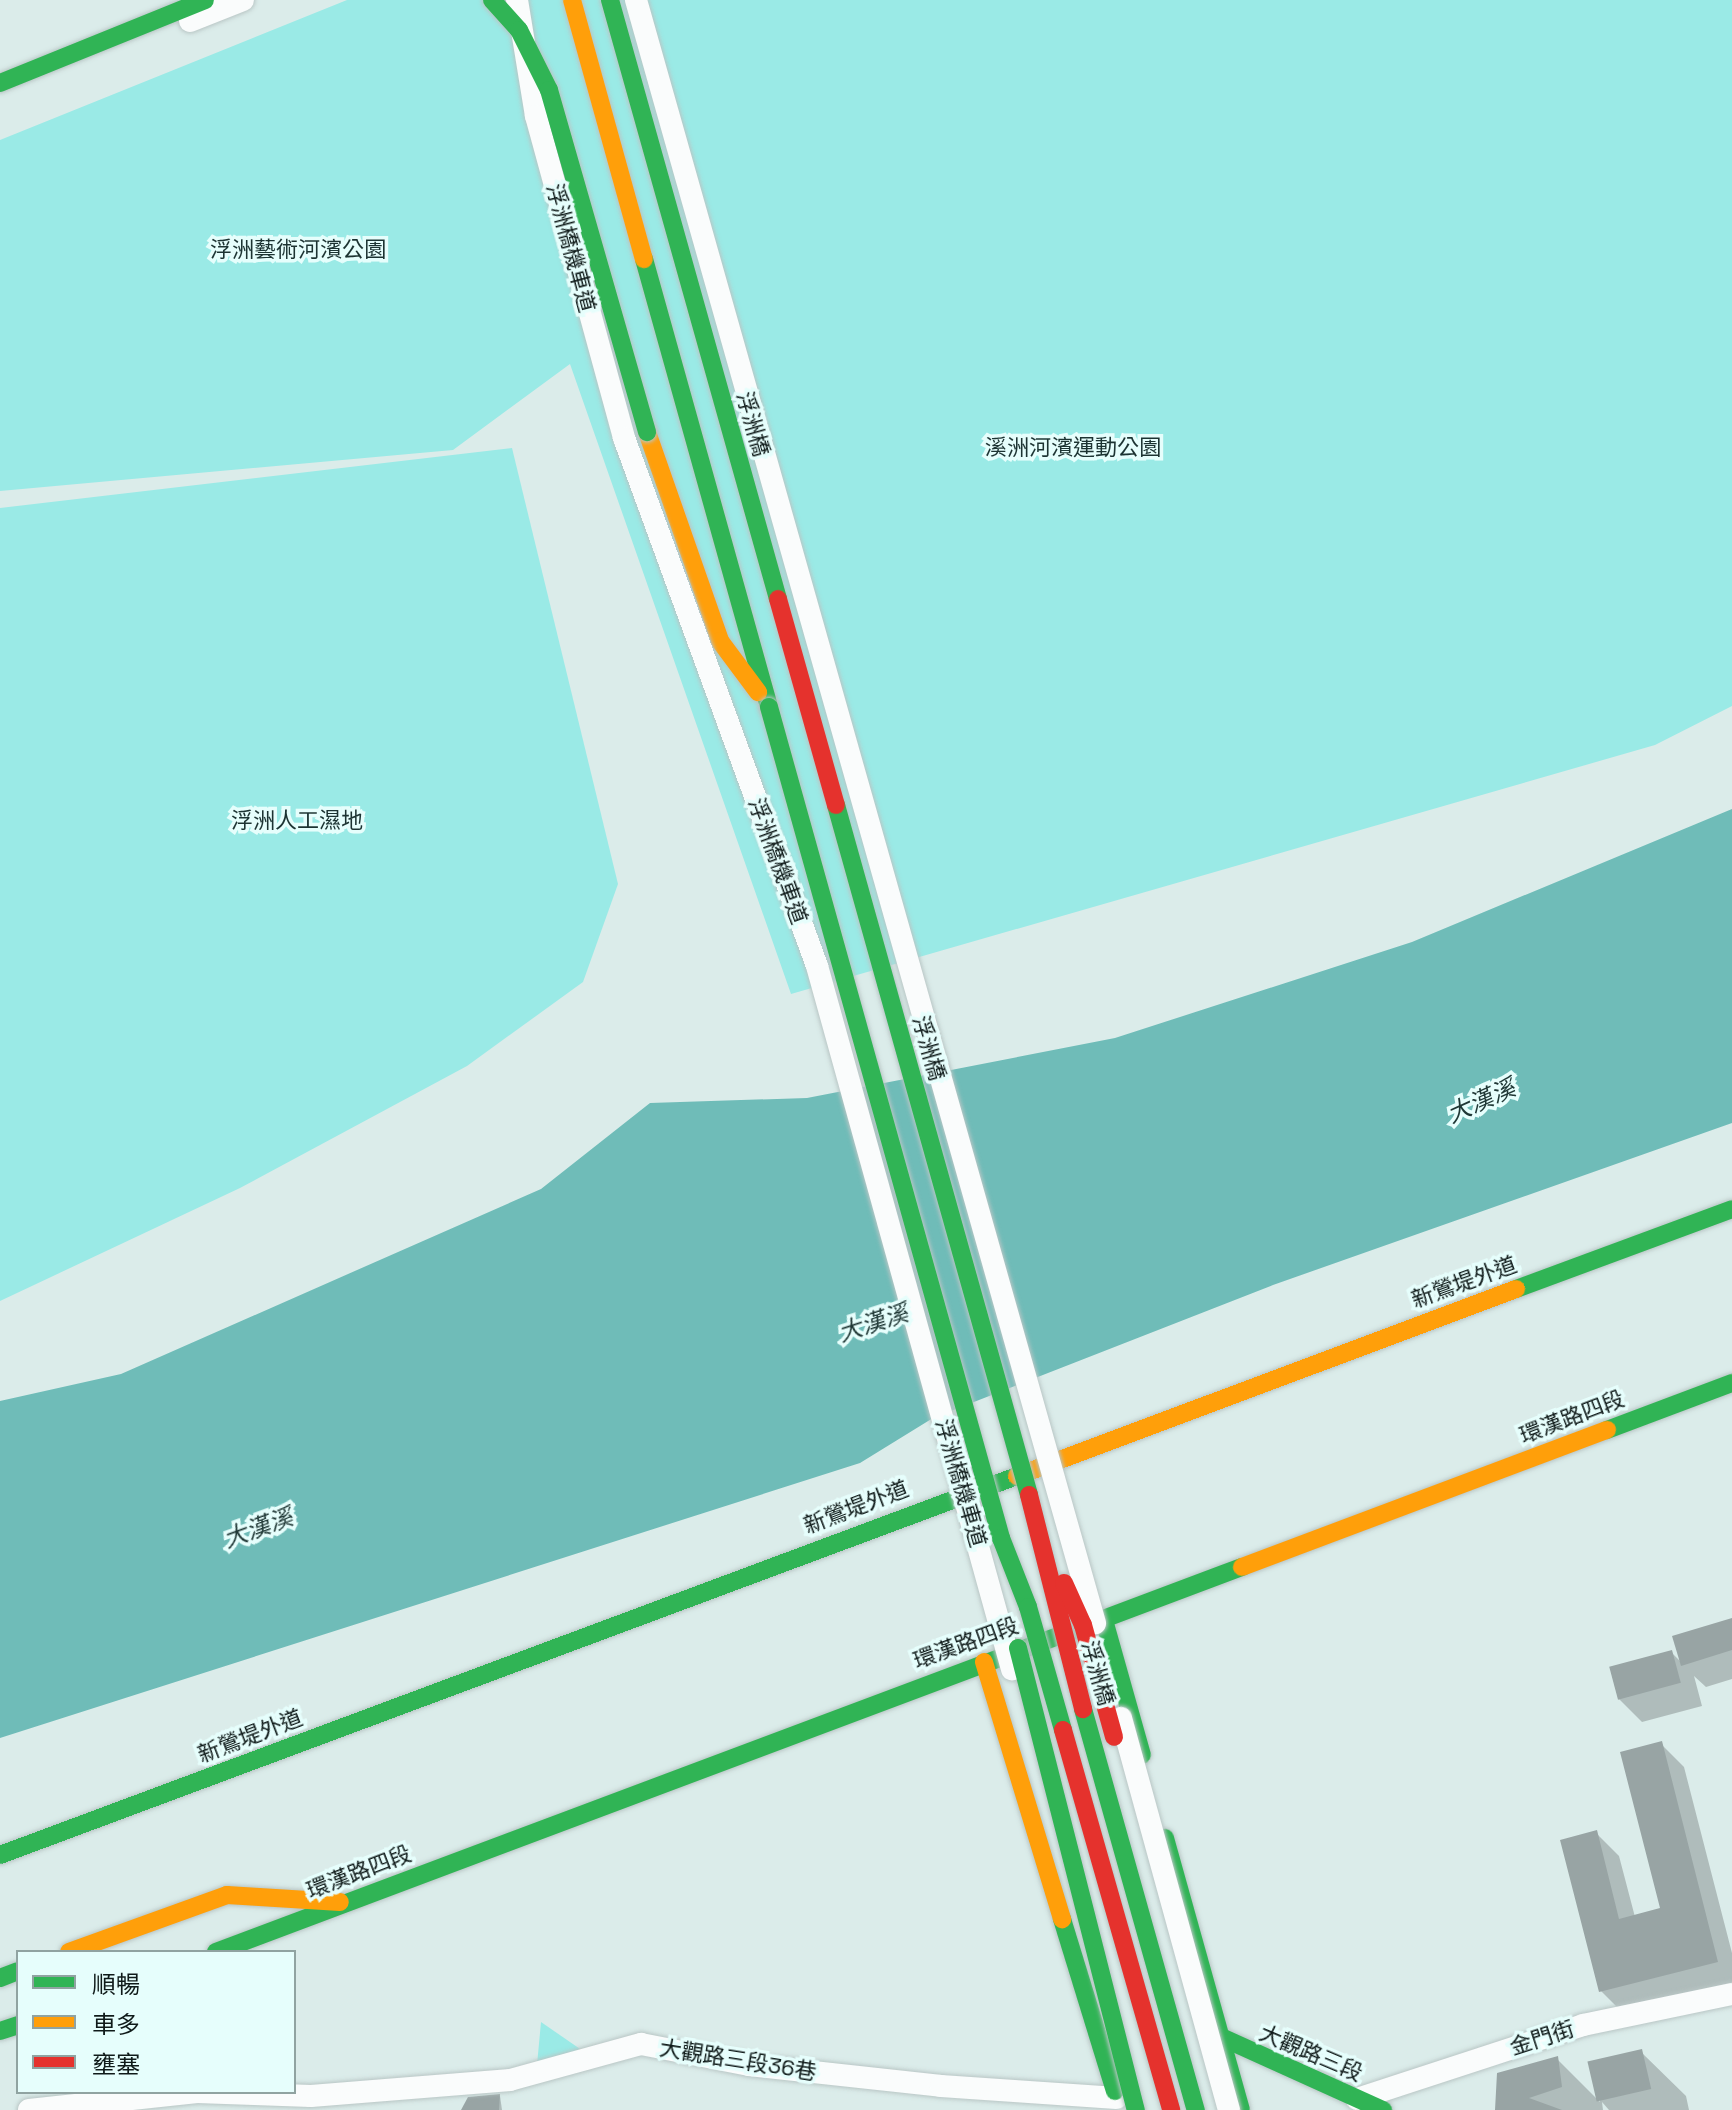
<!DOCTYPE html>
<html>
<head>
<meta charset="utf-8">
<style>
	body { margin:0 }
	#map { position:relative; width:1732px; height:2110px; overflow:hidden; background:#dbecea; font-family:"Space Grotesk","Noto Sans TC",sans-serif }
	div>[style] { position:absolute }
	.green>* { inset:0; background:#9aeae6 }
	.water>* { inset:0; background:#6fbcb8 }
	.shadow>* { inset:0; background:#0003 }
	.building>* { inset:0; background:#98a4a4; transform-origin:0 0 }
	.roads { filter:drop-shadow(0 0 2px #b9c6c5) drop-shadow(0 0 2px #b9c6c5) }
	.street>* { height:22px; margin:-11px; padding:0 11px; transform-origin:11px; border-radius:11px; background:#fafcfc }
	.fast>* { height:18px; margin:-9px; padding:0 9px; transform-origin:9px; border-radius:9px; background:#30b455 }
	.slow>* { height:18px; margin:-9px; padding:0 9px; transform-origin:9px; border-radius:9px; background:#ff9f0a }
	.bridges { filter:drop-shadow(0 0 2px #b9c6c5) drop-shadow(0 0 2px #b9c6c5) }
	.street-bridge>* { height:22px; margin:-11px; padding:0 11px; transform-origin:11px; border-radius:11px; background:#fafcfc }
	.fast-bridge>* { height:18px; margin:-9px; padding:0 9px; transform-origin:9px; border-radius:9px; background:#30b455 }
	.jam-bridge>* { height:18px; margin:-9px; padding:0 9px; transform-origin:9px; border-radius:9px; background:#e5322d }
	span { translate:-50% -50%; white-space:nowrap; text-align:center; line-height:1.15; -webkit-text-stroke:7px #e6fefc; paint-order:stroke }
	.street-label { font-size:22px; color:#0f1a19 }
	.park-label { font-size:22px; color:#1c3332 }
	.water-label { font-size:24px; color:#1f3735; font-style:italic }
	.legend { position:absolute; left:16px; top:1950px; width:280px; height:144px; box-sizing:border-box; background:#e6fefc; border:2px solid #90a3a1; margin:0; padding:10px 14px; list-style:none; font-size:24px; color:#0f1a19 }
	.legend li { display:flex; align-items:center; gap:16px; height:40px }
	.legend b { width:40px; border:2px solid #90a3a1 }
</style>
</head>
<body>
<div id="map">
	<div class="green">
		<div style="clip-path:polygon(347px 0,1732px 0,1732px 706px,1655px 745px,791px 994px,570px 364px,453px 450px,0 491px,0 140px)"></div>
		<div style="clip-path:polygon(512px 448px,618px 884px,583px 982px,467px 1066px,240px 1188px,0 1301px,0 508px)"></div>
		<div style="clip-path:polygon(541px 2022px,583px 2051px,537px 2065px)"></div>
	</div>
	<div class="water">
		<div style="clip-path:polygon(1732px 809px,1732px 1123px,1273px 1285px,933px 1418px,860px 1463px,0 1738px,0 1401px,121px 1374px,541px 1189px,650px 1103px,807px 1098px,1115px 1038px,1412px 942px)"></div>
	</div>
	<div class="shadow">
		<div style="clip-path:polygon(1732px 1620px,1732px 1679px,1706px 1687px,1694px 1676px,1702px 1706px,1642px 1722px,1619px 1699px,1671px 1652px,1683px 1664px)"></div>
		<div style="clip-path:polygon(1661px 1744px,1684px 1767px,1732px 1953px,1732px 1986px,1624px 2014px,1601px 1991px,1596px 1833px,1619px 1856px,1635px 1917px,1663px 1909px)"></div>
		<div style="clip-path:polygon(1641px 2052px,1686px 2096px,1689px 2110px,1609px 2110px,1602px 2102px,1603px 2110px,1497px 2110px,1557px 2059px,1600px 2102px,1591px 2064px)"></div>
		<div style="clip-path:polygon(500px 2096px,502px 2110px,464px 2110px)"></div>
	</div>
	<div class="building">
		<div style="clip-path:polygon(1732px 1618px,1732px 1650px,1681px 1666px,1672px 1636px)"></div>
		<div style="left:1672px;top:1650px;width:34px;height:65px;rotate:75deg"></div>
		<div style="clip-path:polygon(1662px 1741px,1718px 1962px,1599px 1992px,1560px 1840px,1597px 1830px,1619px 1919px,1660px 1908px,1620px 1752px)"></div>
		<div style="left:1642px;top:2049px;width:41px;height:56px;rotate:77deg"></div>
		<div style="clip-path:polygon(1558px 2056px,1562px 2087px,1529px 2098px,1562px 2110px,1495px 2110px,1497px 2073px)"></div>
		<div style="clip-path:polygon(500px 2094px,499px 2110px,461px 2110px,468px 2097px)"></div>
	</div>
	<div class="roads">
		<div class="street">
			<div style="left:190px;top:21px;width:57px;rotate:-21.6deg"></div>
			<div style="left:1357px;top:2099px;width:238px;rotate:-18.1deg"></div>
			<div style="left:1583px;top:2025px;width:152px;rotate:-11.8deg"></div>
			<div style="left:29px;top:2110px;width:169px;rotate:-6.1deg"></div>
			<div style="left:197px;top:2092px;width:114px;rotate:2deg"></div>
			<div style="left:311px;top:2096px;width:200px;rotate:-4.6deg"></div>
			<div style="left:510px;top:2080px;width:136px;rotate:-15.4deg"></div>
			<div style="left:641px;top:2044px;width:110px;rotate:11deg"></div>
			<div style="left:749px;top:2065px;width:193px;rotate:6.2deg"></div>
			<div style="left:941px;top:2086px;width:176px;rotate:3.9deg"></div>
		</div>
		<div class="fast">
			<div style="left:0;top:83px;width:221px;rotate:-22deg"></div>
			<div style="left:644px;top:259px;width:465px;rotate:74.4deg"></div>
			<div style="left:1516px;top:1289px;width:230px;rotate:-20.3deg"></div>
			<div style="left:1607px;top:1430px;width:134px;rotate:-20.6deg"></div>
			<div style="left:1104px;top:1620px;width:140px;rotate:74.3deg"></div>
			<div style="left:1165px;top:1838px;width:282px;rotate:74.4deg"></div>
			<div style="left:0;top:1855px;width:1085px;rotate:-20.44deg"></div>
			<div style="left:1062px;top:1919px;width:180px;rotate:72.9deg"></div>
			<div style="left:216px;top:1952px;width:1096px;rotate:-20.57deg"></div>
			<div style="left:0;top:1978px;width:19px;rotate:-21deg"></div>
			<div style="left:0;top:2031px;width:19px;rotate:-18deg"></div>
			<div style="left:1221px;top:2037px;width:178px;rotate:24.3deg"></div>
		</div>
		<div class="slow">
			<div style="left:572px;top:0;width:269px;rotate:74.5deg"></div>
			<div style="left:647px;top:432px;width:221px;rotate:70.7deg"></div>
			<div style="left:720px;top:641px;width:64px;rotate:53.3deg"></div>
			<div style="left:1017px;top:1476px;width:533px;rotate:-20.54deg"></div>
			<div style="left:1242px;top:1567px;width:390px;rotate:-20.6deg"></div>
			<div style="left:984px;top:1662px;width:269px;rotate:73.1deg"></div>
			<div style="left:69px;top:1952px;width:168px;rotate:-19.8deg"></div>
			<div style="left:227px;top:1895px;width:113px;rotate:3.5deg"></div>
		</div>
	</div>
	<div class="bridges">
		<div class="street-bridge">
			<div style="left:517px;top:0;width:118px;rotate:80.7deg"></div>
			<div style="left:536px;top:116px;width:334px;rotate:74.7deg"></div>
			<div style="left:624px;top:438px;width:562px;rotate:69.92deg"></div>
			<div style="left:817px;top:966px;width:730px;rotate:74.5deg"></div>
			<div style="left:636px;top:0;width:1687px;rotate:74.21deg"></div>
			<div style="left:1121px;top:1718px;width:407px;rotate:74.6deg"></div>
		</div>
		<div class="fast-bridge">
			<div style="left:492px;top:0;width:40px;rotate:48deg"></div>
			<div style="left:519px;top:30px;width:67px;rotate:63.4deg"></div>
			<div style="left:549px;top:90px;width:356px;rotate:74deg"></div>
			<div style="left:610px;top:0;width:622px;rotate:74.33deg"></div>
			<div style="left:769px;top:707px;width:863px;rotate:74.4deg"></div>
			<div style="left:1001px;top:1538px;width:74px;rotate:68.6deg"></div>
			<div style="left:1028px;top:1607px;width:128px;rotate:74.1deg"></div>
			<div style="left:836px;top:805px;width:716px;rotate:74.37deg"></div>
			<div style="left:1018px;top:1648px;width:477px;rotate:75.7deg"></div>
			<div style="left:1083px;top:1709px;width:417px;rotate:74.3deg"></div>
		</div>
		<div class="jam-bridge">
			<div style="left:778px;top:599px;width:214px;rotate:74.3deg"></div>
			<div style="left:1029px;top:1495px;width:221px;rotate:75.8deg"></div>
			<div style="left:1064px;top:1583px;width:46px;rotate:65.7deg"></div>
			<div style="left:1083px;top:1625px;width:116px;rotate:74.5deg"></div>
			<div style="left:1063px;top:1730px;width:395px;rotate:74.1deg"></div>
		</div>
	</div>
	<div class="street-label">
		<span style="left:571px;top:248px;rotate:75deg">浮洲橋機車道</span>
		<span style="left:753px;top:424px;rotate:74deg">浮洲橋</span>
		<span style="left:778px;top:861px;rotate:70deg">浮洲橋機車道</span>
		<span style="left:929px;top:1048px;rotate:74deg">浮洲橋</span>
		<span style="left:1464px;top:1282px;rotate:-20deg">新鶯堤外道</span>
		<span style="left:1572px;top:1417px;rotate:-21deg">環漢路四段</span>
		<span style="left:961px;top:1483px;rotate:74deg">浮洲橋機車道</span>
		<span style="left:856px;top:1507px;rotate:-21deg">新鶯堤外道</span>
		<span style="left:966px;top:1643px;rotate:-20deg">環漢路四段</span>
		<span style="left:1098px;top:1673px;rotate:74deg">浮洲橋</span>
		<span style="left:250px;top:1736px;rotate:-21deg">新鶯堤外道</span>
		<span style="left:359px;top:1872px;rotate:-21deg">環漢路四段</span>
		<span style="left:1542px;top:2038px;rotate:-18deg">金門街</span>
		<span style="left:1311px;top:2053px;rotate:23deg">大觀路三段</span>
		<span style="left:738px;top:2060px;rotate:9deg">大觀路三段36巷</span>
	</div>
	<div class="park-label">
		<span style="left:298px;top:250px">浮洲藝術河濱公園</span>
		<span style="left:1073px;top:448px">溪洲河濱運動公園</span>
		<span style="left:297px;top:821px">浮洲人工濕地</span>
	</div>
	<div class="water-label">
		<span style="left:1481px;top:1101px;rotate:-24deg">大漢溪</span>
		<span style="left:873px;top:1323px;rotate:-18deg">大漢溪</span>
		<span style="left:258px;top:1528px;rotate:-20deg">大漢溪</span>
	</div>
	<ul class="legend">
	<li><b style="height:10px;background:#30b455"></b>順暢</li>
	<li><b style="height:10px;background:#ff9f0a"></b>車多</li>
	<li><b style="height:10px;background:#e5322d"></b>壅塞</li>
	</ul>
</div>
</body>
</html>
